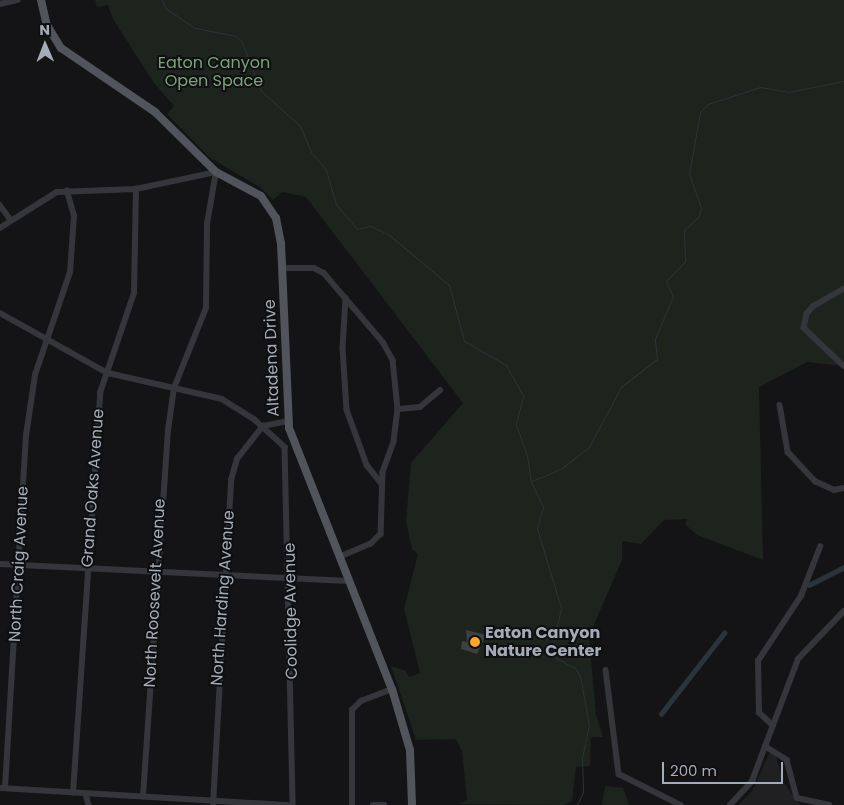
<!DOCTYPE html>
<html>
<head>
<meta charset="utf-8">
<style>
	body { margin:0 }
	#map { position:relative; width:844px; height:805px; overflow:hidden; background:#141416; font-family:Poppins,sans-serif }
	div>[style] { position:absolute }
	.built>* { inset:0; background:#202023 }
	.green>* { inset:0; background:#1c241d }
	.stream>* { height:1px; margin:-0.5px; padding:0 0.5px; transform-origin:0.5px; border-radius:0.5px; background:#2a343b }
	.canal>* { height:4.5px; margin:-2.25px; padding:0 2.25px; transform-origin:2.25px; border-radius:2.25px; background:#2a343b }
	.building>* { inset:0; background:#3e3f43 }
	.minor>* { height:5.5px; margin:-2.75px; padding:0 2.75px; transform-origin:2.75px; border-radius:2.75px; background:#35363b }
	.major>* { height:8px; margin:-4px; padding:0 4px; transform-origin:4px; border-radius:4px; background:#51545b }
	.dots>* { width:14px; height:14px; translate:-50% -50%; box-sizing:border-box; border:2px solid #0f0f11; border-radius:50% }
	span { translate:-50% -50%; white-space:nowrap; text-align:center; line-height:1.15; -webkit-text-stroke:4px #0f0f11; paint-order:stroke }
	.park-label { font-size:16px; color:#7ba47b }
	.street-label { font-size:16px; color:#a5acb7 }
	.poi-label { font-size:16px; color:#a5acb7; font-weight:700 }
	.left { translate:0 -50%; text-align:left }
	.north { position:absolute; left:20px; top:20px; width:50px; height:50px; -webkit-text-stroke:4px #0f0f11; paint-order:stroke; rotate:359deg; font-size:14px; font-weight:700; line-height:20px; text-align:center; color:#a5acb7 }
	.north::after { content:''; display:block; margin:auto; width:18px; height:22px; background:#a5acb7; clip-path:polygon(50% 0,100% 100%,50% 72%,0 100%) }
	.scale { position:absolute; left:662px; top:762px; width:121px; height:22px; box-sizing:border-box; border:2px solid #a5acb7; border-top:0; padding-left:6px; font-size:15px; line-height:18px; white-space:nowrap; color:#a5acb7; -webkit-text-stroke:4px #0f0f11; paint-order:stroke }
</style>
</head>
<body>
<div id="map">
	<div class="built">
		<div style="clip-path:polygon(770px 752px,775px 754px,784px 783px,800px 805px,738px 805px,752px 791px)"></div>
	</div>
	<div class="green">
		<div style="clip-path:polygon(95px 0,844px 0,844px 366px,807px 362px,759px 387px,763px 560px,697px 535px,685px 524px,687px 519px,664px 520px,641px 544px,622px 541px,622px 560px,589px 636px,596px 715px,603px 737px,591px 737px,590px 766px,576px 767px,572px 801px,564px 805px,460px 804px,467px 800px,462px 751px,456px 739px,416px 740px,391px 666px,406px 671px,409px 677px,420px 673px,404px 609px,418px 554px,412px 549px,406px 521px,411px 463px,463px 403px,306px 197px,282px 192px,273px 200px,261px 188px,209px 157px,167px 114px,174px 106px,154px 83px,113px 19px,108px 5px,97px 7px)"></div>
		<div style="clip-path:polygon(605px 786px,623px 788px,629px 805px,602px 805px)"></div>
	</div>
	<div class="stream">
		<div style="left:162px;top:0;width:9px;rotate:69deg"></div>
		<div style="left:165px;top:8px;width:36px;rotate:34deg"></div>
		<div style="left:195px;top:28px;width:42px;rotate:11deg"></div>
		<div style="left:236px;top:36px;width:8px;rotate:45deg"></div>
		<div style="left:242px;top:42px;width:53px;rotate:68.8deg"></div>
		<div style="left:261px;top:91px;width:52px;rotate:41.9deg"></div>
		<div style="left:300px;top:126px;width:28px;rotate:67deg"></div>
		<div style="left:311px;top:152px;width:23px;rotate:50deg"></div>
		<div style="left:326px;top:170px;width:35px;rotate:74deg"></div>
		<div style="left:336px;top:204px;width:33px;rotate:50deg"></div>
		<div style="left:357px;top:229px;width:13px;rotate:-13deg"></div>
		<div style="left:370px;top:226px;width:20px;rotate:24deg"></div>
		<div style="left:388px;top:234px;width:80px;rotate:39.9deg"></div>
		<div style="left:449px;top:285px;width:58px;rotate:75deg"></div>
		<div style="left:464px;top:341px;width:48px;rotate:29.7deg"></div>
		<div style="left:506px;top:365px;width:35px;rotate:61deg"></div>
		<div style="left:523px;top:396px;width:30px;rotate:104deg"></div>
		<div style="left:516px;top:425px;width:32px;rotate:70deg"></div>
		<div style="left:527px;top:455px;width:27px;rotate:82deg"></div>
		<div style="left:531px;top:482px;width:28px;rotate:64deg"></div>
		<div style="left:543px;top:507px;width:22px;rotate:106deg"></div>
		<div style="left:537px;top:528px;width:84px;rotate:73.3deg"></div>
		<div style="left:561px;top:608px;width:43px;rotate:102.1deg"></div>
		<div style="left:552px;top:650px;width:9px;rotate:63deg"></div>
		<div style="left:556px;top:658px;width:21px;rotate:28deg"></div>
		<div style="left:575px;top:668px;width:9px;rotate:58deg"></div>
		<div style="left:580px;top:676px;width:50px;rotate:79.6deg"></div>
		<div style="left:589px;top:725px;width:35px;rotate:102deg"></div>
		<div style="left:582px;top:759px;width:33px;rotate:88deg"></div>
		<div style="left:583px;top:792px;width:14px;rotate:115deg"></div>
		<div style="left:532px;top:481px;width:33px;rotate:-23deg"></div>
		<div style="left:562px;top:468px;width:34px;rotate:-38deg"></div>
		<div style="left:589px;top:447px;width:68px;rotate:-61.9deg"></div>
		<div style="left:621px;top:387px;width:46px;rotate:-37.9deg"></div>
		<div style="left:657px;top:359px;width:20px;rotate:-96deg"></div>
		<div style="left:655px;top:339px;width:47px;rotate:-67.3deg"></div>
		<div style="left:673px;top:296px;width:17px;rotate:-115deg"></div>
		<div style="left:666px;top:281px;width:28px;rotate:-46deg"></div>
		<div style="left:685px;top:261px;width:31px;rotate:-92deg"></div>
		<div style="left:684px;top:230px;width:19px;rotate:-43deg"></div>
		<div style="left:698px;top:217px;width:9px;rotate:-72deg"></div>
		<div style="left:701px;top:208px;width:36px;rotate:-109deg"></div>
		<div style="left:689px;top:174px;width:63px;rotate:-79.9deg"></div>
		<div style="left:700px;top:112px;width:11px;rotate:-45deg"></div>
		<div style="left:708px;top:104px;width:55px;rotate:-18.1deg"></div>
		<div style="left:760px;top:87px;width:28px;rotate:10deg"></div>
		<div style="left:788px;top:92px;width:57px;rotate:-11.1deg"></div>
	</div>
	<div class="canal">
		<div style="left:809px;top:585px;width:39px;rotate:-27deg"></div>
		<div style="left:661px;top:714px;width:103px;rotate:-52.1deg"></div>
	</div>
	<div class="building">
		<div style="clip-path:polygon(466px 630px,486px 635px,477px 654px,461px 649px,462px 641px,467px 642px)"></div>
	</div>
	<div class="minor">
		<div style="left:0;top:4px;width:18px;rotate:-13deg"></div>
		<div style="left:0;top:205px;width:19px;rotate:54deg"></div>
		<div style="left:0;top:228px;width:67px;rotate:-32.3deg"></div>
		<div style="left:57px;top:192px;width:79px;rotate:-2.2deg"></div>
		<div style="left:136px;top:189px;width:82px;rotate:-12deg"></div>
		<div style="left:282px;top:268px;width:32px"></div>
		<div style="left:314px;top:268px;width:11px;rotate:27deg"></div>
		<div style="left:324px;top:273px;width:91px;rotate:49.5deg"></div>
		<div style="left:383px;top:342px;width:21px;rotate:61deg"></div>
		<div style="left:393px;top:360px;width:49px;rotate:84.2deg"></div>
		<div style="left:398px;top:409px;width:33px;rotate:97deg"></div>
		<div style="left:394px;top:442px;width:32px;rotate:110deg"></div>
		<div style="left:383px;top:472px;width:62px;rotate:91.8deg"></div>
		<div style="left:381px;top:534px;width:14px;rotate:135deg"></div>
		<div style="left:371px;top:544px;width:34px;rotate:157deg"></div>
		<div style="left:844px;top:289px;width:34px;rotate:150deg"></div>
		<div style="left:814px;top:306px;width:11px;rotate:131deg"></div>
		<div style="left:807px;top:314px;width:14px;rotate:102deg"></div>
		<div style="left:804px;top:328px;width:55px;rotate:43.5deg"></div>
		<div style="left:346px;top:298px;width:50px;rotate:93.4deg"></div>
		<div style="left:343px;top:348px;width:62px;rotate:86.3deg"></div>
		<div style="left:347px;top:410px;width:59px;rotate:70deg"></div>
		<div style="left:367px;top:465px;width:24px;rotate:52deg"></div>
		<div style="left:0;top:313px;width:124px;rotate:29.1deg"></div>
		<div style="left:108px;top:373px;width:117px;rotate:12.8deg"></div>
		<div style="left:222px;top:399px;width:38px;rotate:32deg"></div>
		<div style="left:254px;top:419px;width:42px;rotate:42.1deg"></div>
		<div style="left:285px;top:447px;width:358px;rotate:88.7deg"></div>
		<div style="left:780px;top:405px;width:48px;rotate:80.3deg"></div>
		<div style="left:788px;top:452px;width:40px;rotate:47deg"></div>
		<div style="left:815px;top:481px;width:21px;rotate:25deg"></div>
		<div style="left:834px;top:490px;width:10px;rotate:-11deg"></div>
		<div style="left:398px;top:409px;width:22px;rotate:-5deg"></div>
		<div style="left:420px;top:407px;width:26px;rotate:-40deg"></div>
		<div style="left:0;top:564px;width:349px;rotate:2.8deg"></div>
		<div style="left:606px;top:670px;width:105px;rotate:82.9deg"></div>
		<div style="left:619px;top:774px;width:69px;rotate:26.6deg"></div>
		<div style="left:773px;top:726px;width:19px;rotate:-137deg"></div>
		<div style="left:759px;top:713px;width:52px;rotate:-91.1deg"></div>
		<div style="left:758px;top:661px;width:78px;rotate:-56.5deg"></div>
		<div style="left:801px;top:596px;width:53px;rotate:-68.8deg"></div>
		<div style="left:765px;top:746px;width:26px;rotate:32deg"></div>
		<div style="left:787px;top:760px;width:39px;rotate:75deg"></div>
		<div style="left:797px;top:798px;width:33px;rotate:12deg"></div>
		<div style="left:0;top:788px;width:289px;rotate:3.4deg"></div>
		<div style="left:5px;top:788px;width:353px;rotate:-86.6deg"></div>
		<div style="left:26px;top:436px;width:62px;rotate:-81.6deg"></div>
		<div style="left:35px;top:375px;width:109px;rotate:-71.2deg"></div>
		<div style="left:70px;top:272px;width:56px;rotate:-85.9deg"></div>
		<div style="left:74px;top:216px;width:26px;rotate:-106deg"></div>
		<div style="left:73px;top:793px;width:401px;rotate:-86.1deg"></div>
		<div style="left:100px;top:393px;width:106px;rotate:-71.2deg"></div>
		<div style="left:134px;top:293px;width:104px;rotate:-88.9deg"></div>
		<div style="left:86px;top:794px;width:11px;rotate:75deg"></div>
		<div style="left:143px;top:797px;width:368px;rotate:-86.1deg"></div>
		<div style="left:168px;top:430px;width:42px;rotate:-81.9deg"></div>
		<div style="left:174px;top:388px;width:86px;rotate:-68.2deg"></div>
		<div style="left:206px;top:308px;width:84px;rotate:-89.3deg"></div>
		<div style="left:207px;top:224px;width:53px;rotate:-80.2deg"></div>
		<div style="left:213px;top:805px;width:325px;rotate:-86.8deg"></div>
		<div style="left:231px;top:480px;width:22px;rotate:-74deg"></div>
		<div style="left:237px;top:459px;width:42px;rotate:-51.8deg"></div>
		<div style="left:263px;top:426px;width:25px;rotate:-11deg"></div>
		<div style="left:352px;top:805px;width:95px;rotate:-90deg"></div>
		<div style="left:352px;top:710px;width:13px;rotate:-45deg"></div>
		<div style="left:361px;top:701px;width:33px;rotate:-21deg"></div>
		<div style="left:373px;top:805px;width:11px"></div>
		<div style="left:730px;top:805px;width:33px;rotate:-47deg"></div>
		<div style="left:752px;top:781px;width:130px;rotate:-69.3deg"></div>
		<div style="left:798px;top:659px;width:66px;rotate:-46.2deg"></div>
	</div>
	<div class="major">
		<div style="left:41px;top:0;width:26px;rotate:77deg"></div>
		<div style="left:47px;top:25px;width:27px;rotate:59deg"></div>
		<div style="left:61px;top:48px;width:114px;rotate:34.2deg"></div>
		<div style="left:155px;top:112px;width:86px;rotate:44.5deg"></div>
		<div style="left:216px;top:172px;width:51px;rotate:28.1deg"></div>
		<div style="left:261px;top:196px;width:27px;rotate:56deg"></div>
		<div style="left:276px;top:218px;width:25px;rotate:79deg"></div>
		<div style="left:281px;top:243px;width:185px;rotate:87.5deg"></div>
		<div style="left:289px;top:428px;width:281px;rotate:68.5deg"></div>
		<div style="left:392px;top:689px;width:64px;rotate:73.6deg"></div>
		<div style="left:410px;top:750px;width:55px;rotate:87.9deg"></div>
	</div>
	<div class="dots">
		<div style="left:475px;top:642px;background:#fca626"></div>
	</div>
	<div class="park-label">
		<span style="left:214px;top:72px">Eaton Canyon<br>Open Space</span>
	</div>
	<div class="street-label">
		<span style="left:272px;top:358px;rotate:-92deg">Altadena Drive</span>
		<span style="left:93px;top:488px;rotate:-86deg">Grand Oaks Avenue</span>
		<span style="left:19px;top:564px;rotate:-87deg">North Craig Avenue</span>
		<span style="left:155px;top:593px;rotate:-87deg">North Roosevelt Avenue</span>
		<span style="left:223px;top:598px;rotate:-86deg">North Harding Avenue</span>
		<span style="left:291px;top:611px;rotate:-91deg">Coolidge Avenue</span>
	</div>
	<div class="poi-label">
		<span class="left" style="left:485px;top:642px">Eaton Canyon<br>Nature Center</span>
	</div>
	<div class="north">N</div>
	<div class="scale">200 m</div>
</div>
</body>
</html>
